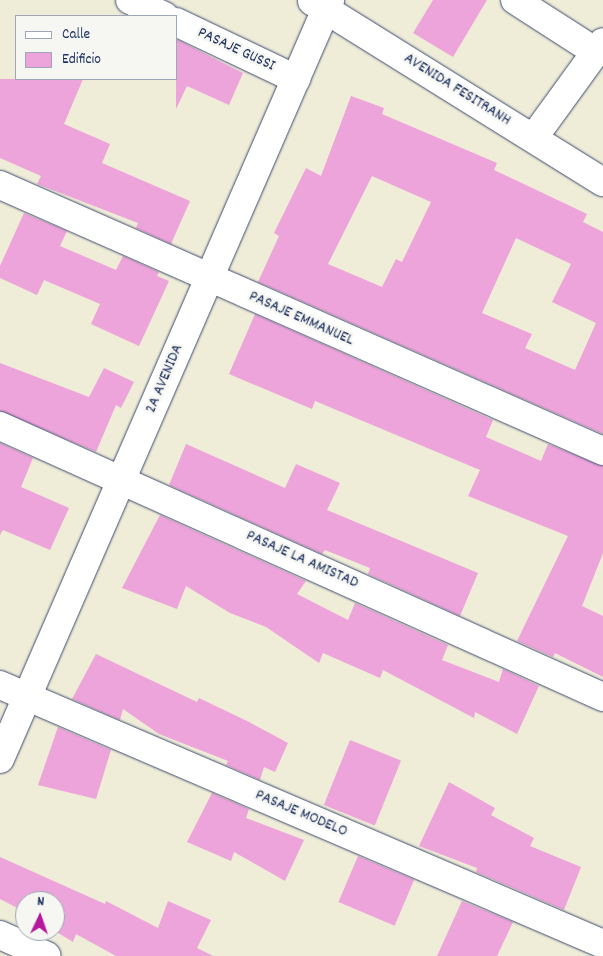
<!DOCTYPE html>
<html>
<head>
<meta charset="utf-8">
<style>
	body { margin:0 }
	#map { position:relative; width:603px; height:956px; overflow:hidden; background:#efecd8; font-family:Dekko,sans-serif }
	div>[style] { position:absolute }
	.building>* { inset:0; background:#eda4da; transform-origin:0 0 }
	.roads { filter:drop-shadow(0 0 1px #3b4b70) drop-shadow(0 0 1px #3b4b70) }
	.minor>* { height:28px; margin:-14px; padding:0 14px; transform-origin:14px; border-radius:14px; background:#fff }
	span { translate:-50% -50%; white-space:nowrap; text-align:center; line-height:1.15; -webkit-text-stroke:5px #f6f6f2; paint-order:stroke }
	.street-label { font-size:16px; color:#1b2f5e }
	.legend { position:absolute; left:15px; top:15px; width:162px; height:65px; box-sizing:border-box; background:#f6f6f2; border:1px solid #9ea6b7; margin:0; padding:6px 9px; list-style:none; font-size:15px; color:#1b2f5e }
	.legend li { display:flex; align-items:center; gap:10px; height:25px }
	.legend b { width:25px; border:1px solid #9ea6b7 }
	.north { position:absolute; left:15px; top:891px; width:50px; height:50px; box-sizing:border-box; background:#f6f6f2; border:1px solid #9ea6b7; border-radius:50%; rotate:3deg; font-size:14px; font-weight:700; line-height:20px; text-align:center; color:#1b2f5e }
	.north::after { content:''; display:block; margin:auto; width:18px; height:22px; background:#b5179e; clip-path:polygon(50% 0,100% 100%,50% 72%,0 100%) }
</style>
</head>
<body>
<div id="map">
	<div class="building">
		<div style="clip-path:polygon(433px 0,487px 0,453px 57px,413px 33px)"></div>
		<div style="clip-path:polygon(176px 39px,243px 73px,229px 105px,187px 86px,176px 109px)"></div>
		<div style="clip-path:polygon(0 79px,83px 79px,64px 124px,110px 144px,102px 163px,190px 201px,171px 244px,136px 228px,138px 223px,37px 184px,41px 176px,0 158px)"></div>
		<div style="clip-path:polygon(evenodd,351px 96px,384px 108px,382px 114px,497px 163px,494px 170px,587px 214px,583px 222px,603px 232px,603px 434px,258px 282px,279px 236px,274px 233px,306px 168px,321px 176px,351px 96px,372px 176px,431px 202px,402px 262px,396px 259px,382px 287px,328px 264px,372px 176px,351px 96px,516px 238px,571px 264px,552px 302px,596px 323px,575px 370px,525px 348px,532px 334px,482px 313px,516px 238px)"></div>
		<div style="clip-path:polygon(24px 213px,67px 231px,60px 246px,116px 270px,123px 256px,159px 272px,157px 276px,169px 281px,139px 346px,91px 324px,100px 304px,44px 280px,37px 295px,0 278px,0 266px)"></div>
		<div style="clip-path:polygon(255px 314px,493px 420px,486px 437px,541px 461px,548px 444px,603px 466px,603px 553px,582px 606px,603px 616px,603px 677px,555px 653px,553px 657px,517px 641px,568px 536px,468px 496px,480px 470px,315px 401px,312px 409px,229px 374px)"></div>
		<div style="clip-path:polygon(0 363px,89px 397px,104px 368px,134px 382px,121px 408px,116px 405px,96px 452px,0 411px)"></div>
		<div style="clip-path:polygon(0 443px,33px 458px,21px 487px,69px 508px,50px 550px,3px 530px,0 535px)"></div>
		<div style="clip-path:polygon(186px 444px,285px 488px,296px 464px,340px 483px,327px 510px,478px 573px,460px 616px,368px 574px,370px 568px,325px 550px,322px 554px,169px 485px)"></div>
		<div style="clip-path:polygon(160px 515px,306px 581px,297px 594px,348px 620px,355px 603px,448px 645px,442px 660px,499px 682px,503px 669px,539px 686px,517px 734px,475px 712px,474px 718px,383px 670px,380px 678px,323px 653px,319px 663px,266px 627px,230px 613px,186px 586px,177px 609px,122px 588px)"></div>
		<div style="clip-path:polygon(96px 654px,197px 702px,199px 698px,249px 722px,288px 743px,275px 772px,264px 767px,260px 780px,226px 765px,228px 761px,159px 734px,123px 709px,120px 720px,72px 699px)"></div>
		<div style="clip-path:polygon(58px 727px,111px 750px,96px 799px,38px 785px)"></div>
		<div style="left:350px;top:740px;width:55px;height:70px;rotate:22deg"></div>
		<div style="clip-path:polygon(449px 782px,495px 808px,491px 815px,534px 838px,530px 846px,581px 867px,564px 910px,476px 872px,477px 868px,419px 846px)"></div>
		<div style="clip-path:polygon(212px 793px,249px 809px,246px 818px,304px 840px,285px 881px,234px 852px,231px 861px,187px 842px)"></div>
		<div style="left:358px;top:856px;width:61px;height:50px;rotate:23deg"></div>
		<div style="clip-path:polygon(0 857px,105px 904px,106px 901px,158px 928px,168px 901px,211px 920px,197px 948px,213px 956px,116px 956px,76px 934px,73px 942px,55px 931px,55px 901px,25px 901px,25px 912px,0 899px)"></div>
		<div style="clip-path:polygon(462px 901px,513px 922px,497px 956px,437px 956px)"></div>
	</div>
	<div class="roads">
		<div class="minor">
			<div style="left:130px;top:0;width:38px;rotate:25deg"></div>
			<div style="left:515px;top:0;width:96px;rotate:32.7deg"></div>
			<div style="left:312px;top:1px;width:343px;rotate:31.9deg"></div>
			<div style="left:176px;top:22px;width:133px;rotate:25.4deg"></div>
			<div style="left:534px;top:137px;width:117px;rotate:-54deg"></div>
			<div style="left:0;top:185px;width:659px;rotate:23.8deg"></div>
			<div style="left:0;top:426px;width:661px;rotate:24.2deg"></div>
			<div style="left:0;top:685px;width:656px;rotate:23.24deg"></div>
			<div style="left:0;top:759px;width:828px;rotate:-66.5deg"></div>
			<div style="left:0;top:935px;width:51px;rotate:24.1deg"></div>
		</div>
	</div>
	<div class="street-label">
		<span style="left:236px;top:50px;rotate:25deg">PASAJE GUSSI</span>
		<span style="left:457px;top:90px;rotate:32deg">AVENIDA FESITRANH</span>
		<span style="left:301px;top:319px;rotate:24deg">PASAJE EMMANUEL</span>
		<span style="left:165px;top:379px;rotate:-67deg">2A AVENIDA</span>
		<span style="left:302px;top:560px;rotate:24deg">PASAJE LA AMISTAD</span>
		<span style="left:301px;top:814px;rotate:23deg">PASAJE MODELO</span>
	</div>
	<ul class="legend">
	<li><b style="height:6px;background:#fff"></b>Calle</li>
	<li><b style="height:14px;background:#eda4da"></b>Edificio</li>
	</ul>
	<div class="north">N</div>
</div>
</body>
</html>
